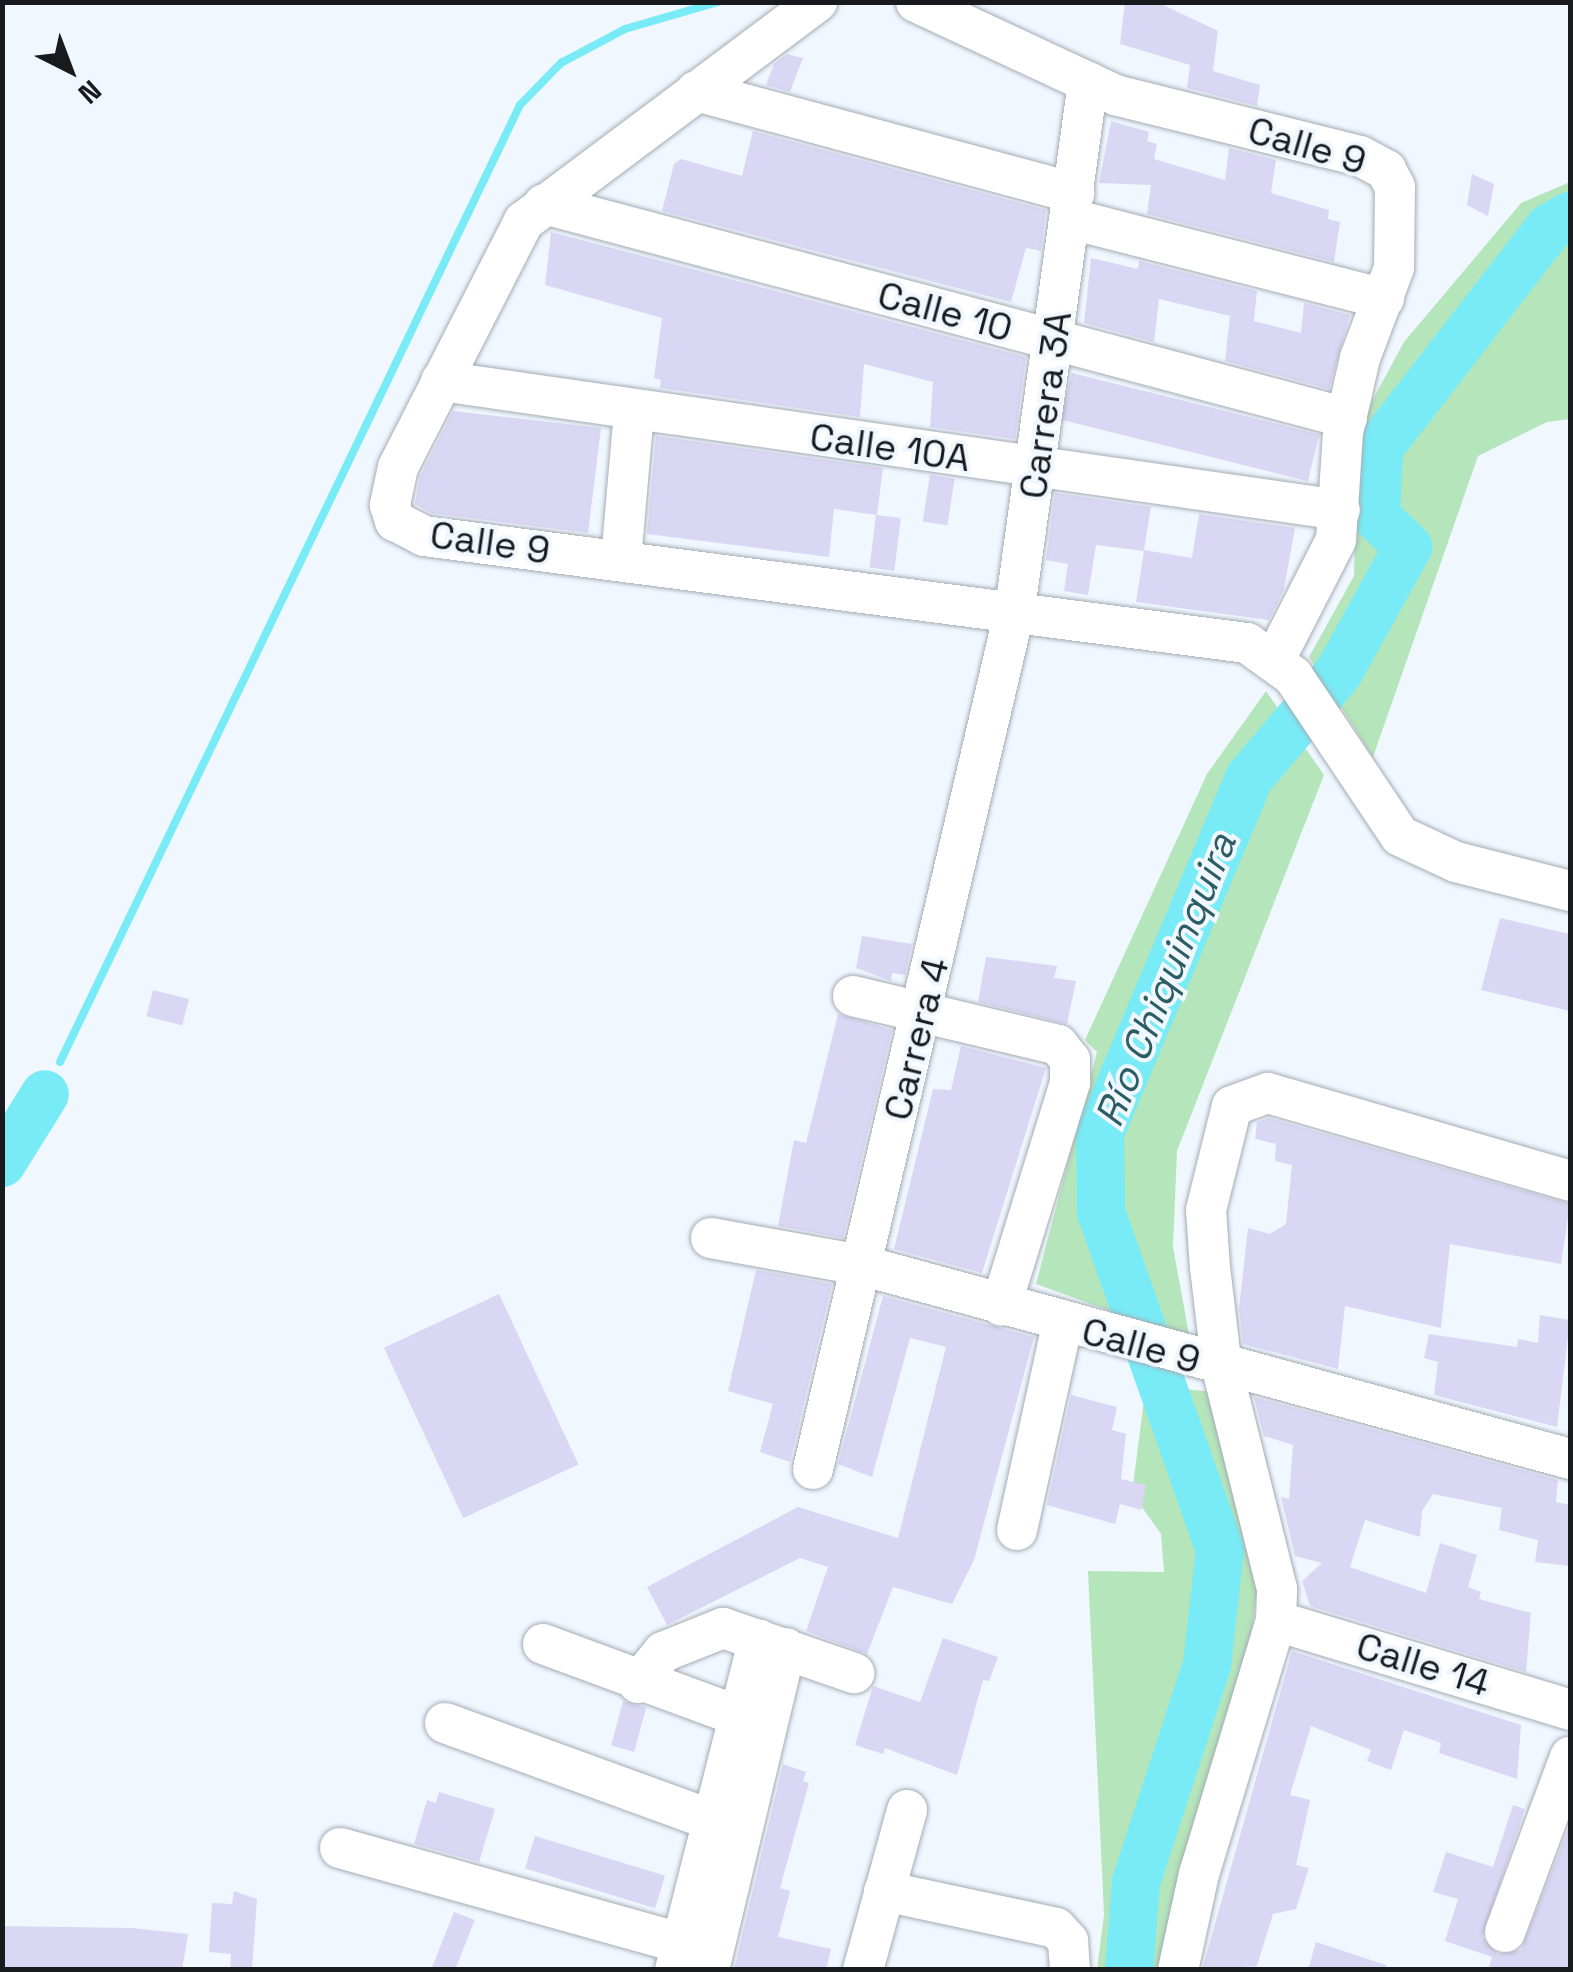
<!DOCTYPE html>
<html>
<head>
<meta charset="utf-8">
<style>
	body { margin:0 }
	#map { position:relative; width:1573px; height:1972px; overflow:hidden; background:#f0f7ff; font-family:"Space Grotesk",sans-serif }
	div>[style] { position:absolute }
	.green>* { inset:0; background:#b5e5bb }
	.stream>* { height:8px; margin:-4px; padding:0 4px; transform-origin:4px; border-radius:4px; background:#79ebf6 }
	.river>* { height:48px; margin:-24px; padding:0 24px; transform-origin:24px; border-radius:24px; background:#79ebf6 }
	.building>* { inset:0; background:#dad7f5; transform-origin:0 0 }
	.roads { filter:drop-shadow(0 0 2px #a5acb4) drop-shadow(0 0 2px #a5acb4) }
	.minor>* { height:40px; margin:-20px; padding:0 20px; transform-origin:20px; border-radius:20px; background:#fff }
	span { translate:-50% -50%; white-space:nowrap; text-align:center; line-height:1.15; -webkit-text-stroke:8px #f0f7ff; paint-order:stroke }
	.street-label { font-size:38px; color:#181a1d }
	.water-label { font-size:40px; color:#2b5d62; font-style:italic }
	.frame { position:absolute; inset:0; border:5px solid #181a1d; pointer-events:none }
	.north { position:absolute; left:20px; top:20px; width:100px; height:100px; -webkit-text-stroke:8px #f0f7ff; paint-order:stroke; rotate:138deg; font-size:28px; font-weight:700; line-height:40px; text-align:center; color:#181a1d }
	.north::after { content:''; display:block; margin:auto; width:35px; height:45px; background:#181a1d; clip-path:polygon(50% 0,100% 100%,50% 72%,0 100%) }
</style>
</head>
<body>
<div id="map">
	<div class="green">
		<div style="clip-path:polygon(1570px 182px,1570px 419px,1547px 422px,1478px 456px,1373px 757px,1309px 657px,1354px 576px,1357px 448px,1372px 401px,1404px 342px,1521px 203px)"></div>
		<div style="clip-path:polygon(1266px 691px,1324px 775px,1177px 1151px,1173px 1247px,1190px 1340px,1036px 1284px,1097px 1052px,1085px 1040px,1207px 774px)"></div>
		<div style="clip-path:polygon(1146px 1385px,1213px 1392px,1257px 1591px,1251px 1636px,1160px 1969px,1097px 1969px,1104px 1915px,1088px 1571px,1164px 1572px,1161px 1534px,1132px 1493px)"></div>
	</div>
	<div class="stream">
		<div style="left:60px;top:1062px;width:1062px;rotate:-64.33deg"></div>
		<div style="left:520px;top:105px;width:59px;rotate:-45.7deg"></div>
		<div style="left:561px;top:63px;width:72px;rotate:-28deg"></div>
		<div style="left:625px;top:29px;width:97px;rotate:-16.2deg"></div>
	</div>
	<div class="river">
		<div style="left:2px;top:1163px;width:81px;rotate:-58.1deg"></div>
		<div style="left:1129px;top:1970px;width:88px;rotate:-85.5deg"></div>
		<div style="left:1136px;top:1882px;width:228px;rotate:-71.9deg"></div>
		<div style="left:1207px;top:1665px;width:116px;rotate:-83.6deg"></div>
		<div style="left:1220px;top:1550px;width:357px;rotate:-109.4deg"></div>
		<div style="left:1101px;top:1213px;width:80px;rotate:-90.7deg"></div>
		<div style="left:1100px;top:1133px;width:386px;rotate:-67.2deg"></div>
		<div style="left:1250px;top:777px;width:138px;rotate:-49.7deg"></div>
		<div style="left:1339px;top:672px;width:143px;rotate:-61.1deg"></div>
		<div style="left:1408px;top:547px;width:45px;rotate:-135.9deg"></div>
		<div style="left:1376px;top:516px;width:68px;rotate:-87.5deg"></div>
		<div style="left:1379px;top:448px;width:279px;rotate:-52.3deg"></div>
		<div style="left:1550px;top:227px;width:23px;rotate:-29deg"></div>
	</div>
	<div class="building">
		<div style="clip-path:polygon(1125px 2px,1157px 2px,1218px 31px,1213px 71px,1260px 85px,1257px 106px,1187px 88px,1190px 65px,1120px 44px)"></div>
		<div style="clip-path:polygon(787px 54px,803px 58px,790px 92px,766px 85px,774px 64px)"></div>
		<div style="clip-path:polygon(1111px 121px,1149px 132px,1147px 141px,1157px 144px,1154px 159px,1225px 180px,1229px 148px,1276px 160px,1271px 193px,1329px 210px,1328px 219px,1340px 222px,1334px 262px,1147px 214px,1151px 185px,1099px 183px)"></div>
		<div style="clip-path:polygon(753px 131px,1046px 210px,1041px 251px,1026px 248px,1011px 302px,662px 211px,674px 164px,681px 159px,742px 176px)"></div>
		<div style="clip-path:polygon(1472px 174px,1494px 184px,1488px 216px,1467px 205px)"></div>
		<div style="clip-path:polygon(551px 232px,1026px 357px,1015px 439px,930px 427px,933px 382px,864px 364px,860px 417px,660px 388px,661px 380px,654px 378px,662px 318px,545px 285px)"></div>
		<div style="clip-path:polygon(1091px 258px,1138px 269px,1139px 261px,1257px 291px,1254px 321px,1301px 333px,1304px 303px,1350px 315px,1329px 389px,1225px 361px,1230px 316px,1159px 299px,1154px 342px,1084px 323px)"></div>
		<div style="left:1072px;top:373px;width:255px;height:48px;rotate:14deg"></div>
		<div style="clip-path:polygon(453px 411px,601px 428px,588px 533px,431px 513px,415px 504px,420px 476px)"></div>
		<div style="clip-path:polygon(656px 436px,883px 468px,877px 515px,834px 509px,829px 557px,647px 534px)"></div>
		<div style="left:930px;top:475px;width:25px;height:47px;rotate:9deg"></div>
		<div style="clip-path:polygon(1055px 493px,1151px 507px,1144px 550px,1192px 558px,1199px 514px,1295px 528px,1284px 589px,1269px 620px,1136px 602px,1144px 551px,1096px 545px,1088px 595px,1064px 591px,1068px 564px,1046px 560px)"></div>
		<div style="left:876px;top:515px;width:25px;height:53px;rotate:7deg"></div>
		<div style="clip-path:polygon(1500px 918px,1570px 934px,1570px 1011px,1481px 990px)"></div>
		<div style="clip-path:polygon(862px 936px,912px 944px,905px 975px,892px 973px,891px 981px,856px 968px)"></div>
		<div style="clip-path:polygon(986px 957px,1057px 966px,1054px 978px,1076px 981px,1067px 1024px,978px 1002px)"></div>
		<div style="left:153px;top:990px;width:37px;height:27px;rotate:14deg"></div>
		<div style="clip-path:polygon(838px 1014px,892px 1030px,843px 1238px,778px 1226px,794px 1140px,806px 1143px)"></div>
		<div style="clip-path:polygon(961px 1046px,1046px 1068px,982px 1273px,894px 1249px,933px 1089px,951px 1090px)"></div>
		<div style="clip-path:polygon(1269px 1118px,1570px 1204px,1561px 1264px,1450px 1244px,1441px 1328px,1345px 1306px,1338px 1369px,1243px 1344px,1239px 1309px,1248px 1228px,1270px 1234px,1286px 1224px,1292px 1165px,1275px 1161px,1276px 1144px,1255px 1139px,1257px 1122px)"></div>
		<div style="clip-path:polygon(756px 1270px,832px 1284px,790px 1462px,760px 1452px,773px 1404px,728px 1391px)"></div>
		<div style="left:499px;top:1294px;width:188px;height:127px;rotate:65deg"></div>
		<div style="clip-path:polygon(883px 1296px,1034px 1337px,974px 1560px,952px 1604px,893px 1587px,867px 1654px,806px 1631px,828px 1567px,800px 1558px,667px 1625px,647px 1587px,798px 1507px,898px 1538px,946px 1347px,910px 1338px,872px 1477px,838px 1464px)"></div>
		<div style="clip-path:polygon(1540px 1315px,1570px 1320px,1557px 1427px,1434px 1395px,1438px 1362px,1424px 1358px,1429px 1334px,1517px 1347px,1518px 1339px,1538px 1343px)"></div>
		<div style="clip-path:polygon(1071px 1395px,1117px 1407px,1112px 1430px,1126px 1434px,1121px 1479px,1146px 1485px,1141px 1510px,1120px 1504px,1115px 1524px,1047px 1505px)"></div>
		<div style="clip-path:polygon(1254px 1397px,1558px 1480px,1556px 1502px,1570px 1505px,1570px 1566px,1535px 1562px,1538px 1540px,1499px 1530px,1502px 1508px,1433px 1494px,1422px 1511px,1420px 1537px,1365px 1520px,1350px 1567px,1426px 1593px,1440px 1543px,1477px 1555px,1468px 1587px,1481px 1592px,1479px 1599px,1531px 1613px,1526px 1672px,1310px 1606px,1302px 1581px,1322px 1563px,1295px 1556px,1281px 1497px,1289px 1499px,1293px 1445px,1264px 1436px)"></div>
		<div style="clip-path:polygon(943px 1638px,998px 1657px,989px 1681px,983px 1680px,957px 1775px,885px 1748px,883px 1754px,855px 1745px,873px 1686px,920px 1702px)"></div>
		<div style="clip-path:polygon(1292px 1651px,1521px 1725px,1517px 1779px,1439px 1753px,1441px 1743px,1404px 1730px,1391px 1770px,1367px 1761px,1371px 1750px,1311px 1726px,1290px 1795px,1310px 1800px,1296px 1865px,1309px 1868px,1296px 1909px,1273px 1914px,1257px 1966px,1202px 1970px)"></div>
		<div style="left:623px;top:1701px;width:24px;height:46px;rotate:15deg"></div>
		<div style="clip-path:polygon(783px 1764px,806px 1772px,803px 1781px,809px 1783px,780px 1888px,790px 1891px,778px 1937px,831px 1949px,826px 1970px,734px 1970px)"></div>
		<div style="clip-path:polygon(439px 1792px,495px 1809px,479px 1862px,414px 1844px,427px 1800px,436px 1803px)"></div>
		<div style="clip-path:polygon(1513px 1805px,1525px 1809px,1482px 1937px,1498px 1954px,1521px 1950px,1570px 1824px,1570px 1970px,1488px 1970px,1492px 1957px,1445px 1941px,1458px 1899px,1433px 1892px,1446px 1852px,1493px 1867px)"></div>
		<div style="left:535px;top:1836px;width:136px;height:34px;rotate:17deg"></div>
		<div style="clip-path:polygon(234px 1891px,257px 1899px,252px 1970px,230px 1970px,231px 1954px,209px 1952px,212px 1903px,232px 1904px)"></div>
		<div style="clip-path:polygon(454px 1912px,475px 1920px,455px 1970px,431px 1970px)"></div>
		<div style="clip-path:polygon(2px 1926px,132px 1928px,188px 1934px,182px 1970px,2px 1970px)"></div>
		<div style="clip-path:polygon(1316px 1942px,1386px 1965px,1386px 1970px,1308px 1970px)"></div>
	</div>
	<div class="roads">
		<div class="minor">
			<div style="left:817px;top:2px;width:366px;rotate:143.2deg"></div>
			<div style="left:524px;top:221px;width:276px;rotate:117.1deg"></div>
			<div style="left:398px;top:467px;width:39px;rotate:102deg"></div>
			<div style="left:390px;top:505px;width:17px;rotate:73deg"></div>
			<div style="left:395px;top:521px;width:33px;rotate:27deg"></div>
			<div style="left:424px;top:536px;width:830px;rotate:7.41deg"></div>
			<div style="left:1247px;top:643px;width:57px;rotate:35.7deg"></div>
			<div style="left:1293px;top:676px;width:192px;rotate:56.2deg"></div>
			<div style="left:1400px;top:836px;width:62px;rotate:24.9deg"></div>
			<div style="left:1456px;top:862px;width:118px;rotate:14.3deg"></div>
			<div style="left:916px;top:2px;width:220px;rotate:25deg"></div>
			<div style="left:1115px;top:95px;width:252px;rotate:14deg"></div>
			<div style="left:1360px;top:156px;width:30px;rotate:28deg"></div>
			<div style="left:1386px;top:170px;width:19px;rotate:62deg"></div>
			<div style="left:1395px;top:187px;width:81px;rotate:90.7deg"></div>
			<div style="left:1394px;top:268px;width:96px;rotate:110.7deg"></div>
			<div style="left:1360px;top:358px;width:76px;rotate:102.9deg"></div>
			<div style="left:1343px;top:432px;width:108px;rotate:93.7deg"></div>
			<div style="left:1336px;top:540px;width:134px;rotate:117.1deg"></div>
			<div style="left:696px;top:91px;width:392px;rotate:15.1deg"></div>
			<div style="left:544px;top:204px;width:831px;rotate:14.92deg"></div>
			<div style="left:1071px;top:219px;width:323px;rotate:14.3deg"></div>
			<div style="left:441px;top:381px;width:908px;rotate:8.17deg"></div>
			<div style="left:621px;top:560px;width:151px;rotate:-85deg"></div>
			<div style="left:853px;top:996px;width:211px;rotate:13.4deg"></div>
			<div style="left:1058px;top:1045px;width:19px;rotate:51deg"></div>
			<div style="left:1070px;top:1060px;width:23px;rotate:90deg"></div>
			<div style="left:1070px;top:1083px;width:233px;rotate:107.2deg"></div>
			<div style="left:711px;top:1238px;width:152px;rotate:10.2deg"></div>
			<div style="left:861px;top:1265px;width:735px;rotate:15.3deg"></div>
			<div style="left:813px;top:1469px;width:883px;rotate:-76.78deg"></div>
			<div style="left:1015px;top:609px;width:532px;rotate:-82.11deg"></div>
			<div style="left:1017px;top:1530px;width:210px;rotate:-77.6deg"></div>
			<div style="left:1276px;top:1621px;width:307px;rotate:16.8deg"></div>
			<div style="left:543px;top:1644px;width:209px;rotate:20.2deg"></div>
			<div style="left:638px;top:1683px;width:40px;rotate:-51deg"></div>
			<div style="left:663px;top:1652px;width:65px;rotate:-21.8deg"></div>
			<div style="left:723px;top:1628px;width:139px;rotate:19deg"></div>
			<div style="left:445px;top:1723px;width:283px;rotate:20deg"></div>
			<div style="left:340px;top:1848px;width:353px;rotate:15.6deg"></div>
			<div style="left:884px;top:1891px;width:176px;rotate:12.1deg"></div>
			<div style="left:1056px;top:1928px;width:18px;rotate:47deg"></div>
			<div style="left:1068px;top:1941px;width:29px;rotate:86deg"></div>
			<div style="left:1505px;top:1932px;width:187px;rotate:-69.6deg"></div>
			<div style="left:675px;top:1970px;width:341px;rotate:-75.8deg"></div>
			<div style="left:709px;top:1970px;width:331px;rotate:-76.6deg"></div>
			<div style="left:863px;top:1970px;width:166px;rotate:-74.6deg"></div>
			<div style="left:1178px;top:1970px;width:98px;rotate:-77.7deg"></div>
			<div style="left:1199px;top:1874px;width:264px;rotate:-73.1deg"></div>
			<div style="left:1276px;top:1621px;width:32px;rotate:-88deg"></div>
			<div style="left:1277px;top:1589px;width:228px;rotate:-104deg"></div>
			<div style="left:1222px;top:1368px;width:101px;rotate:-96.8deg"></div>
			<div style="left:1210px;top:1268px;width:58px;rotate:-93.9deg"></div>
			<div style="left:1206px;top:1210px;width:107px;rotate:-76deg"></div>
			<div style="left:1232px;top:1106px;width:38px;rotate:-20deg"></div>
			<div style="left:1268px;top:1093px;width:315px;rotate:16.2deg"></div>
		</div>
	</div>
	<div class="street-label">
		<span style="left:1307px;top:146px;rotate:16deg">Calle 9</span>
		<span style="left:945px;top:312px;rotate:15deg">Calle 10</span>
		<span style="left:1046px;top:405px;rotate:-82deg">Carrera 3A</span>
		<span style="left:890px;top:448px;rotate:8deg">Calle 10A</span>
		<span style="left:490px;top:543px;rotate:8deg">Calle 9</span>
		<span style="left:917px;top:1039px;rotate:-76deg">Carrera 4</span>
		<span style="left:1141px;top:1346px;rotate:15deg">Calle 9</span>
		<span style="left:1423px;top:1665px;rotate:17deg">Calle 14</span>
	</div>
	<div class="water-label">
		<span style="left:1166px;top:980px;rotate:-68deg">Río Chiquinquira</span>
	</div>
	<div class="frame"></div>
	<div class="north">N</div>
</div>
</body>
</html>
